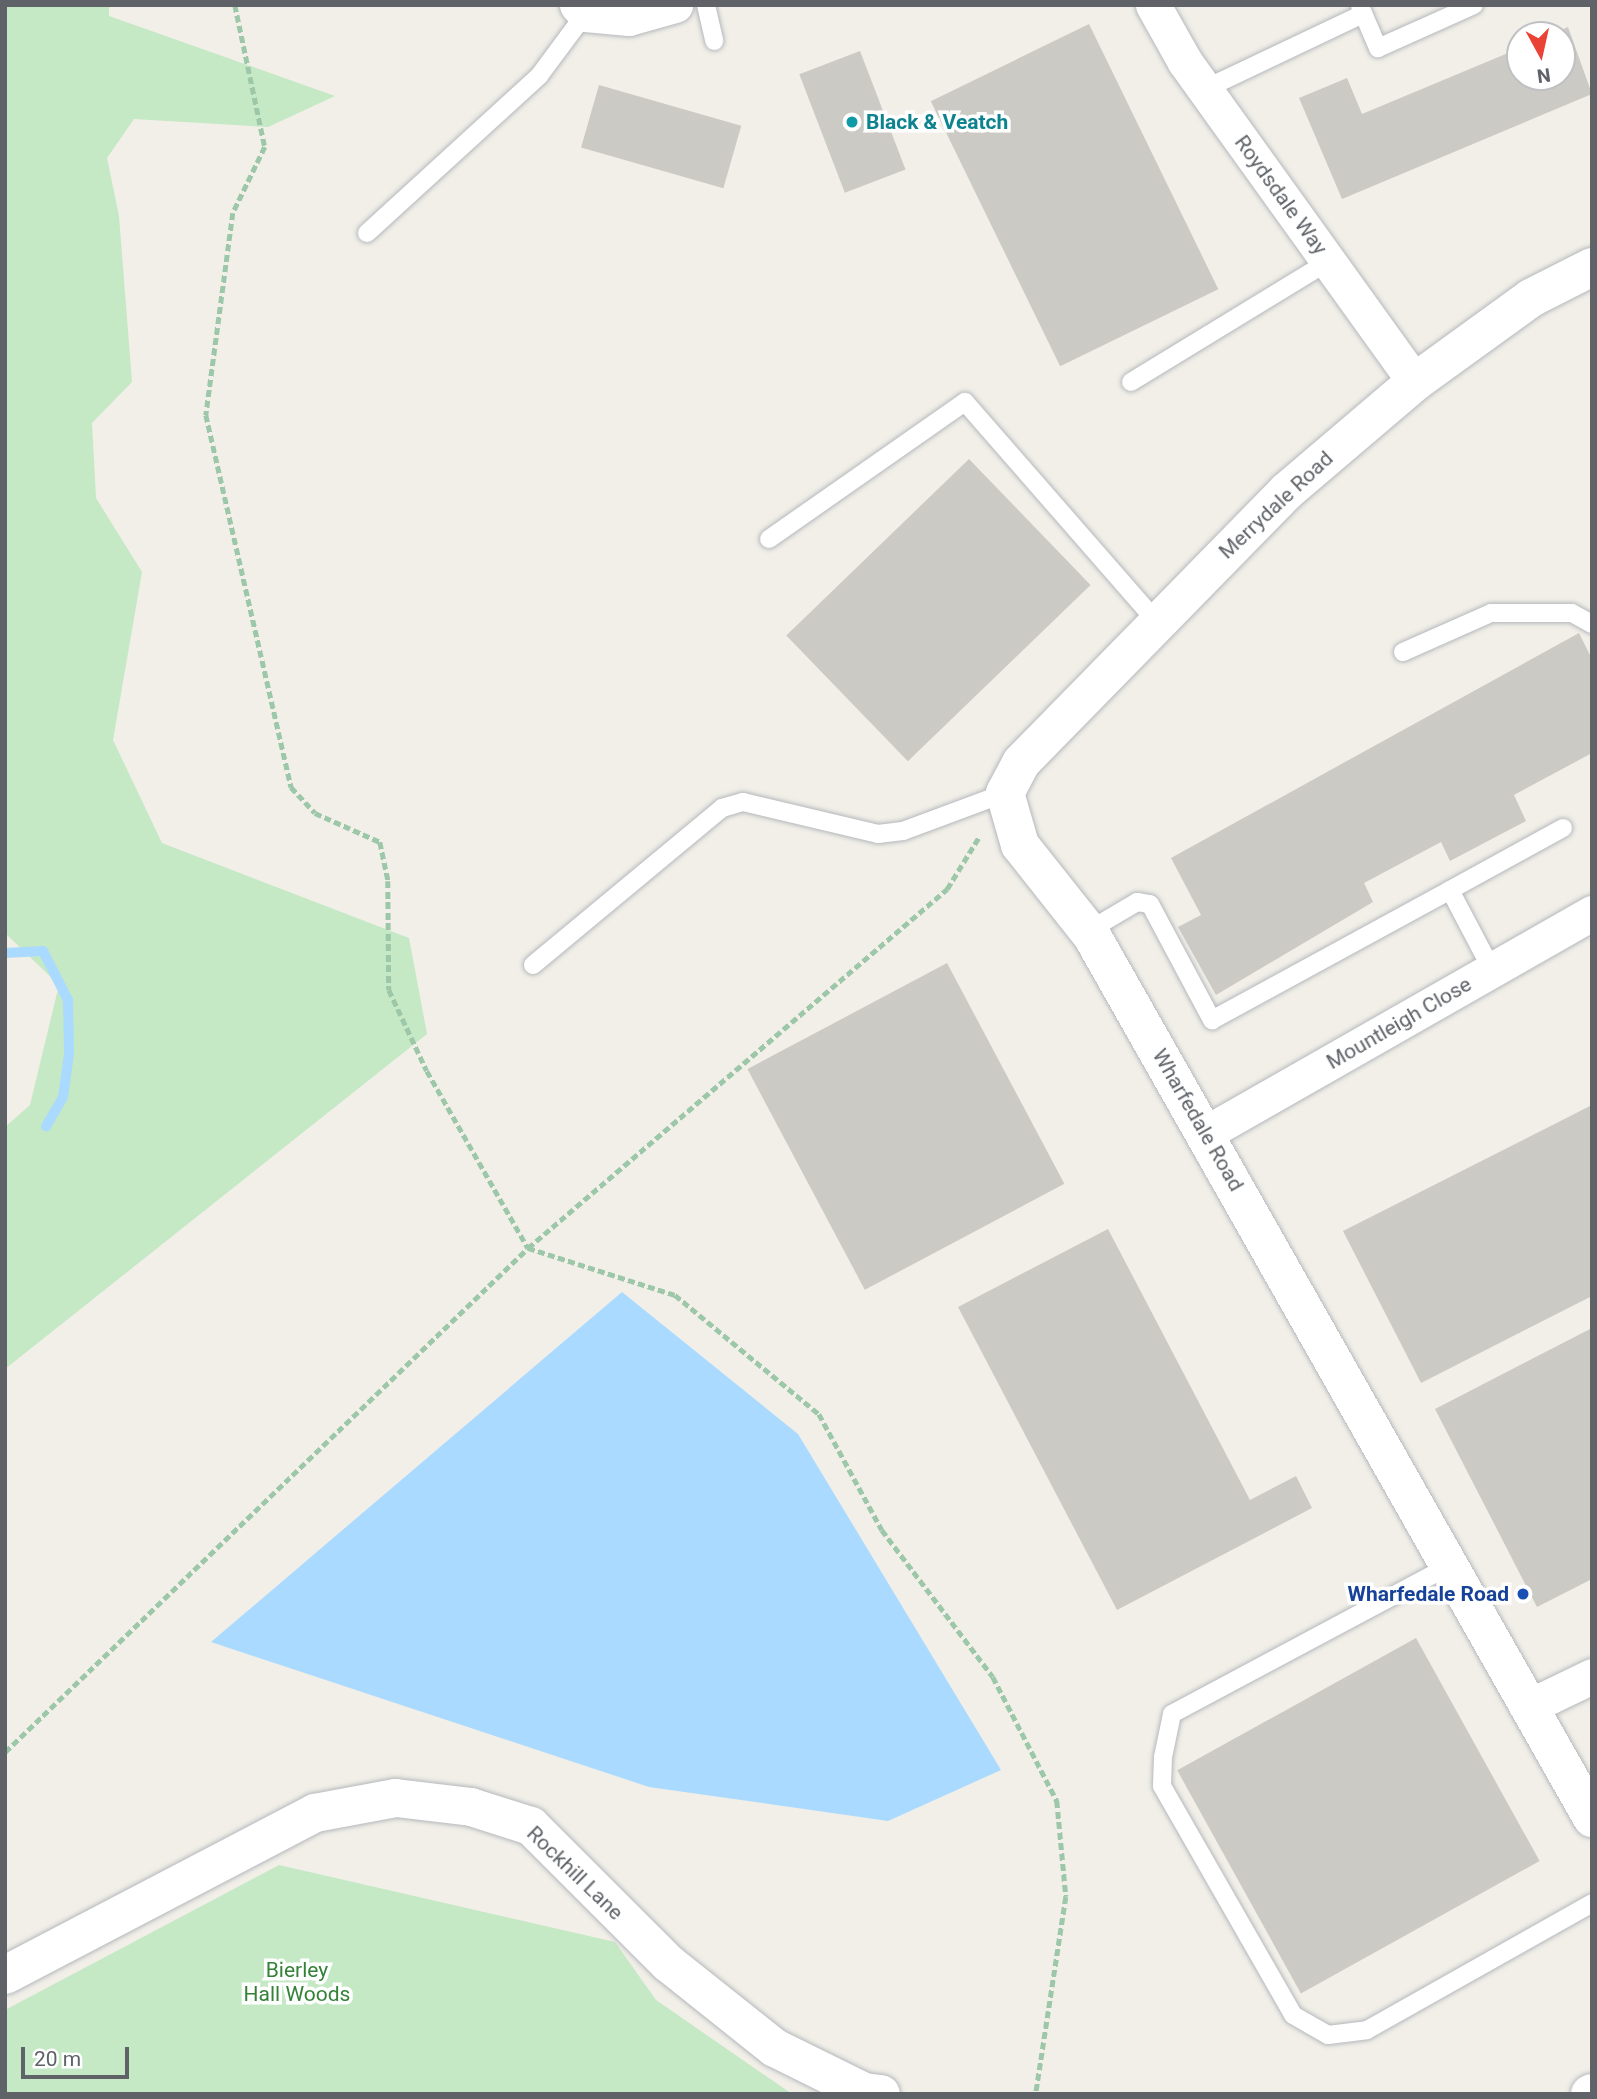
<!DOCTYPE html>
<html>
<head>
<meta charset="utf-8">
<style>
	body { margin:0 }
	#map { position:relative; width:1597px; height:2099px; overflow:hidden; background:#f1efe8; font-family:Roboto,sans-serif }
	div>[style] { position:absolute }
	.green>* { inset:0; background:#c5e8c5 }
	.water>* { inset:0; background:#aadaff }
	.stream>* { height:10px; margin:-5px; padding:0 5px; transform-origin:5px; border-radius:5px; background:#aadaff }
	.building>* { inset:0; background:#cccac5; transform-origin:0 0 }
	.path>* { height:4.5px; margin-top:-2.25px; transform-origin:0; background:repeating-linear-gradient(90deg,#9cc7a9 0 7px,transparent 0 10.5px) }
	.roads { filter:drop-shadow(0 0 2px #b5b8bc) drop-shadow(0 0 2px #b5b8bc) }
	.service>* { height:18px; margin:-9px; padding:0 9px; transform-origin:9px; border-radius:9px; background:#fff }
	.minor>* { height:35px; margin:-17.5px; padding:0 17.5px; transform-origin:17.5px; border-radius:17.5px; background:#fff }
	.tertiary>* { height:38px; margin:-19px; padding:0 19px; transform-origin:19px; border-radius:19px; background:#fff }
	.dots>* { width:19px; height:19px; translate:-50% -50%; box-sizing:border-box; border:4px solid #fff; border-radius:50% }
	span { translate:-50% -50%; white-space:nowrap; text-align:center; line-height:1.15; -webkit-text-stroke:7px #fff; paint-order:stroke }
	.culture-label { font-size:21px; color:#0d838f; font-weight:700 }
	.left { translate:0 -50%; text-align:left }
	.street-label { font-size:21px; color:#5f6368 }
	.transit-label { font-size:21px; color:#164399; font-weight:700 }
	.right { translate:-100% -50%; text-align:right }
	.park-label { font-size:21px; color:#348238 }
	.frame { position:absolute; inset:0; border:7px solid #5f6368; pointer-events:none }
	.north { position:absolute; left:1506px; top:21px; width:70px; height:70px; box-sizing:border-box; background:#fff; border:2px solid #bfc1c3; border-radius:50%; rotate:172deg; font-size:19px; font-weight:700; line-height:28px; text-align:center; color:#5f6368 }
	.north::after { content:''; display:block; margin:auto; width:24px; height:32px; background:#ea4335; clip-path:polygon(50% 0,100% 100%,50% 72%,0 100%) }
	.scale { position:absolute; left:21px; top:2047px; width:108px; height:32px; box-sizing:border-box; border:4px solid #5f6368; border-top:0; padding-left:9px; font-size:21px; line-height:24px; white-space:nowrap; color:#5f6368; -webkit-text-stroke:5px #fff; paint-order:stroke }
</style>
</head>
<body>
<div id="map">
	<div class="green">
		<div style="clip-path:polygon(5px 5px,109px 5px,109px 16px,335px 96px,268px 127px,134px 119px,107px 158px,119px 216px,132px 382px,92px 423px,96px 498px,142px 572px,113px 740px,162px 843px,409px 938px,427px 1034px,5px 1369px,5px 1127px,30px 1105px,59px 985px,5px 933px)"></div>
		<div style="clip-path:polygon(279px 1865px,615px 1942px,656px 2000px,792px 2094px,5px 2094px,5px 2010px)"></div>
	</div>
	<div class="water">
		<div style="clip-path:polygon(622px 1292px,798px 1434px,1001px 1770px,888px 1821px,649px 1787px,211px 1642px)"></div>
	</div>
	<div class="stream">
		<div style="left:5px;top:953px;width:38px;rotate:-3deg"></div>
		<div style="left:43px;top:951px;width:55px;rotate:63deg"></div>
		<div style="left:68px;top:1000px;width:54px;rotate:88.9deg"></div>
		<div style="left:69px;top:1054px;width:43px;rotate:97.9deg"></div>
		<div style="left:63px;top:1097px;width:34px;rotate:120deg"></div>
	</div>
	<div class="building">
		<div style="left:1089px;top:24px;width:295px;height:176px;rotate:64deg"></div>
		<div style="clip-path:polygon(1568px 27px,1592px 94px,1342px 199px,1299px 98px,1347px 78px,1362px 114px,1520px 48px,1520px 77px,1562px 77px,1562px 35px,1550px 35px)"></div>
		<div style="left:860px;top:51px;width:127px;height:65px;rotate:69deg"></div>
		<div style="left:599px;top:85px;width:148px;height:65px;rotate:16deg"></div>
		<div style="left:969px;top:459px;width:175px;height:254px;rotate:46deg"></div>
		<div style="clip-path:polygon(1579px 633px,1592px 659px,1592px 753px,1514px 795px,1526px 821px,1450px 861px,1441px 842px,1364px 883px,1373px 902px,1216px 995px,1178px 927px,1201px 915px,1171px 858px)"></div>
		<div style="left:947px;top:963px;width:250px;height:226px;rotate:62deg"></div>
		<div style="clip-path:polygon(1592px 1105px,1592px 1296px,1421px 1383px,1343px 1231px)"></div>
		<div style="clip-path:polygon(1108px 1229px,1250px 1500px,1296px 1476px,1312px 1508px,1117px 1610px,958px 1307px)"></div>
		<div style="clip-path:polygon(1592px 1328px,1592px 1579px,1537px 1607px,1435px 1409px)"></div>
		<div style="left:1416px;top:1638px;width:255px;height:273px;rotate:61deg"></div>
	</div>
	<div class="path">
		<div style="left:235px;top:5px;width:145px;rotate:78.1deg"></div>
		<div style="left:265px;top:147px;width:73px;rotate:115.9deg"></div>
		<div style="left:233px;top:213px;width:204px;rotate:97.6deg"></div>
		<div style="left:206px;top:415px;width:382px;rotate:77.1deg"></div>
		<div style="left:291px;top:787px;width:35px;rotate:47deg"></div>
		<div style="left:315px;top:813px;width:71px;rotate:24deg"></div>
		<div style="left:380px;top:842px;width:40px;rotate:78deg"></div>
		<div style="left:388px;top:881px;width:109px;rotate:89.5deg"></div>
		<div style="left:389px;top:990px;width:89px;rotate:64.9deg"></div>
		<div style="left:427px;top:1071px;width:204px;rotate:60.3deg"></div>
		<div style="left:528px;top:1248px;width:154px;rotate:17.7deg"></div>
		<div style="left:675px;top:1295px;width:187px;rotate:39.6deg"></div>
		<div style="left:819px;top:1414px;width:132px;rotate:61.5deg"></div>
		<div style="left:882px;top:1530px;width:184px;rotate:52.9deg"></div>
		<div style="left:993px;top:1677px;width:140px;rotate:62.7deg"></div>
		<div style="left:1057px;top:1801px;width:96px;rotate:84.6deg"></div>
		<div style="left:1066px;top:1897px;width:199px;rotate:98.7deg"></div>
		<div style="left:5px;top:1752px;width:726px;rotate:-43.94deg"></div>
		<div style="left:528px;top:1248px;width:552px;rotate:-40.59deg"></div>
		<div style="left:947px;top:889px;width:61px;rotate:-58.4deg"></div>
	</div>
	<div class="roads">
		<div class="service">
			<div style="left:706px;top:5px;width:37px;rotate:77deg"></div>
			<div style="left:1360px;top:6px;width:46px;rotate:66.8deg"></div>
			<div style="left:1378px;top:48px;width:105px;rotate:-24.1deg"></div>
			<div style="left:1205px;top:89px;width:175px;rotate:-25.4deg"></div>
			<div style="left:367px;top:233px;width:233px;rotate:-42.4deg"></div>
			<div style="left:539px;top:76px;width:77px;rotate:-53.4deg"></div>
			<div style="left:1131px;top:382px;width:232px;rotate:-31.4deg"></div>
			<div style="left:769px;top:539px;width:239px;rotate:-35deg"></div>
			<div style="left:965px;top:402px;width:291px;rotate:48.9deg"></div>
			<div style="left:1403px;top:652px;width:96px;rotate:-23.9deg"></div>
			<div style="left:1491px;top:613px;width:81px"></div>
			<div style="left:1572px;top:613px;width:23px;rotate:29deg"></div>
			<div style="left:1088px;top:931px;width:57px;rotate:-30.6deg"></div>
			<div style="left:1137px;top:902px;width:13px;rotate:9deg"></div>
			<div style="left:1150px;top:904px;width:132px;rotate:61.9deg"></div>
			<div style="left:1212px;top:1020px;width:271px;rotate:-28.6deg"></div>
			<div style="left:533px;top:965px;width:246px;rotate:-39.7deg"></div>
			<div style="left:722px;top:808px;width:22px;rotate:-16deg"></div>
			<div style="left:743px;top:802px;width:139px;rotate:13.3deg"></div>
			<div style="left:878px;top:834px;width:25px;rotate:-7deg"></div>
			<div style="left:903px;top:831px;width:109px;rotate:-20.4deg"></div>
			<div style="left:1492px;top:970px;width:90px;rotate:-117.7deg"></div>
			<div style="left:1450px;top:890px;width:129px;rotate:-28.8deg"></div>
			<div style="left:1449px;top:1566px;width:314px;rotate:151.9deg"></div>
			<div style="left:1172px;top:1714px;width:44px;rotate:101.8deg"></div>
			<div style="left:1163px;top:1757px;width:29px;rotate:92deg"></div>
			<div style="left:1162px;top:1786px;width:264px;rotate:60.2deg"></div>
			<div style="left:1293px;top:2015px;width:40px;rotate:29.7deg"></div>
			<div style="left:1328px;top:2035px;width:39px;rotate:-7deg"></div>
			<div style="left:1367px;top:2030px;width:258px;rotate:-29.4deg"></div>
		</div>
		<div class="minor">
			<div style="left:577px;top:5px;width:12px;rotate:48deg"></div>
			<div style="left:585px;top:14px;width:44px;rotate:5.2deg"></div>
			<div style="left:629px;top:18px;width:48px;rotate:-15.8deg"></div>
			<div style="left:1153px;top:5px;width:65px;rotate:60.7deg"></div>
			<div style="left:1185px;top:62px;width:394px;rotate:54.3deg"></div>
			<div style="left:1206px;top:1133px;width:444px;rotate:-29.7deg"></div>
			<div style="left:1528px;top:1707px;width:71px;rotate:-25.8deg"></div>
		</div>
		<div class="tertiary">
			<div style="left:1592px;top:267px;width:68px;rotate:153.1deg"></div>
			<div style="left:1531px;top:298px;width:143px;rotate:144.1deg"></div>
			<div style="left:1415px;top:382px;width:168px;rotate:139.6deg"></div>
			<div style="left:1287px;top:491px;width:380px;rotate:134.4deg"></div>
			<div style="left:1021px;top:763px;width:34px;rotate:118deg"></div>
			<div style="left:1005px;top:793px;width:54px;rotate:73.9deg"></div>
			<div style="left:1020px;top:845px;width:116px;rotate:51.6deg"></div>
			<div style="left:1092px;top:936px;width:1014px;rotate:60.45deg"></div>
			<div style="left:5px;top:1975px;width:350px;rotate:-27.6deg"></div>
			<div style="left:315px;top:1813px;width:82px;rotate:-10.5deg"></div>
			<div style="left:396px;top:1798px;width:76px;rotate:6.8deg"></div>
			<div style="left:471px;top:1807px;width:63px;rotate:17.6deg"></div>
			<div style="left:531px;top:1826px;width:194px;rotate:45deg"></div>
			<div style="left:668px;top:1963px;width:137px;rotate:38.5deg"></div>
			<div style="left:775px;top:2048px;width:99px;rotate:26.3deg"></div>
			<div style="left:864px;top:2092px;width:17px;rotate:7deg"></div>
			<div style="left:1590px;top:2094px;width:2px;rotate:-27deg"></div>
		</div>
	</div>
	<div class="dots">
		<div style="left:852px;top:122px;background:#0f9aa8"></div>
		<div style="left:1523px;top:1594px;background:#1a4fb4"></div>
	</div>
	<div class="culture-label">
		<span class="left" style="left:866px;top:122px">Black &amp; Veatch</span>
	</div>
	<div class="street-label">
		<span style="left:1281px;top:195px;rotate:54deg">Roydsdale Way</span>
		<span style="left:1276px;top:505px;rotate:-43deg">Merrydale Road</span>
		<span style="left:1399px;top:1023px;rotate:-30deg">Mountleigh Close</span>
		<span style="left:1198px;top:1120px;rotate:60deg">Wharfedale Road</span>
		<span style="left:575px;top:1873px;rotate:44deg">Rockhill Lane</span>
	</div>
	<div class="transit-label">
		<span class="right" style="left:1509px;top:1594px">Wharfedale Road</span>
	</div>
	<div class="park-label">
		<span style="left:297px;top:1982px">Bierley<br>Hall Woods</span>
	</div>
	<div class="frame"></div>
	<div class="north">N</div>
	<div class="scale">20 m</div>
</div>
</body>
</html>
